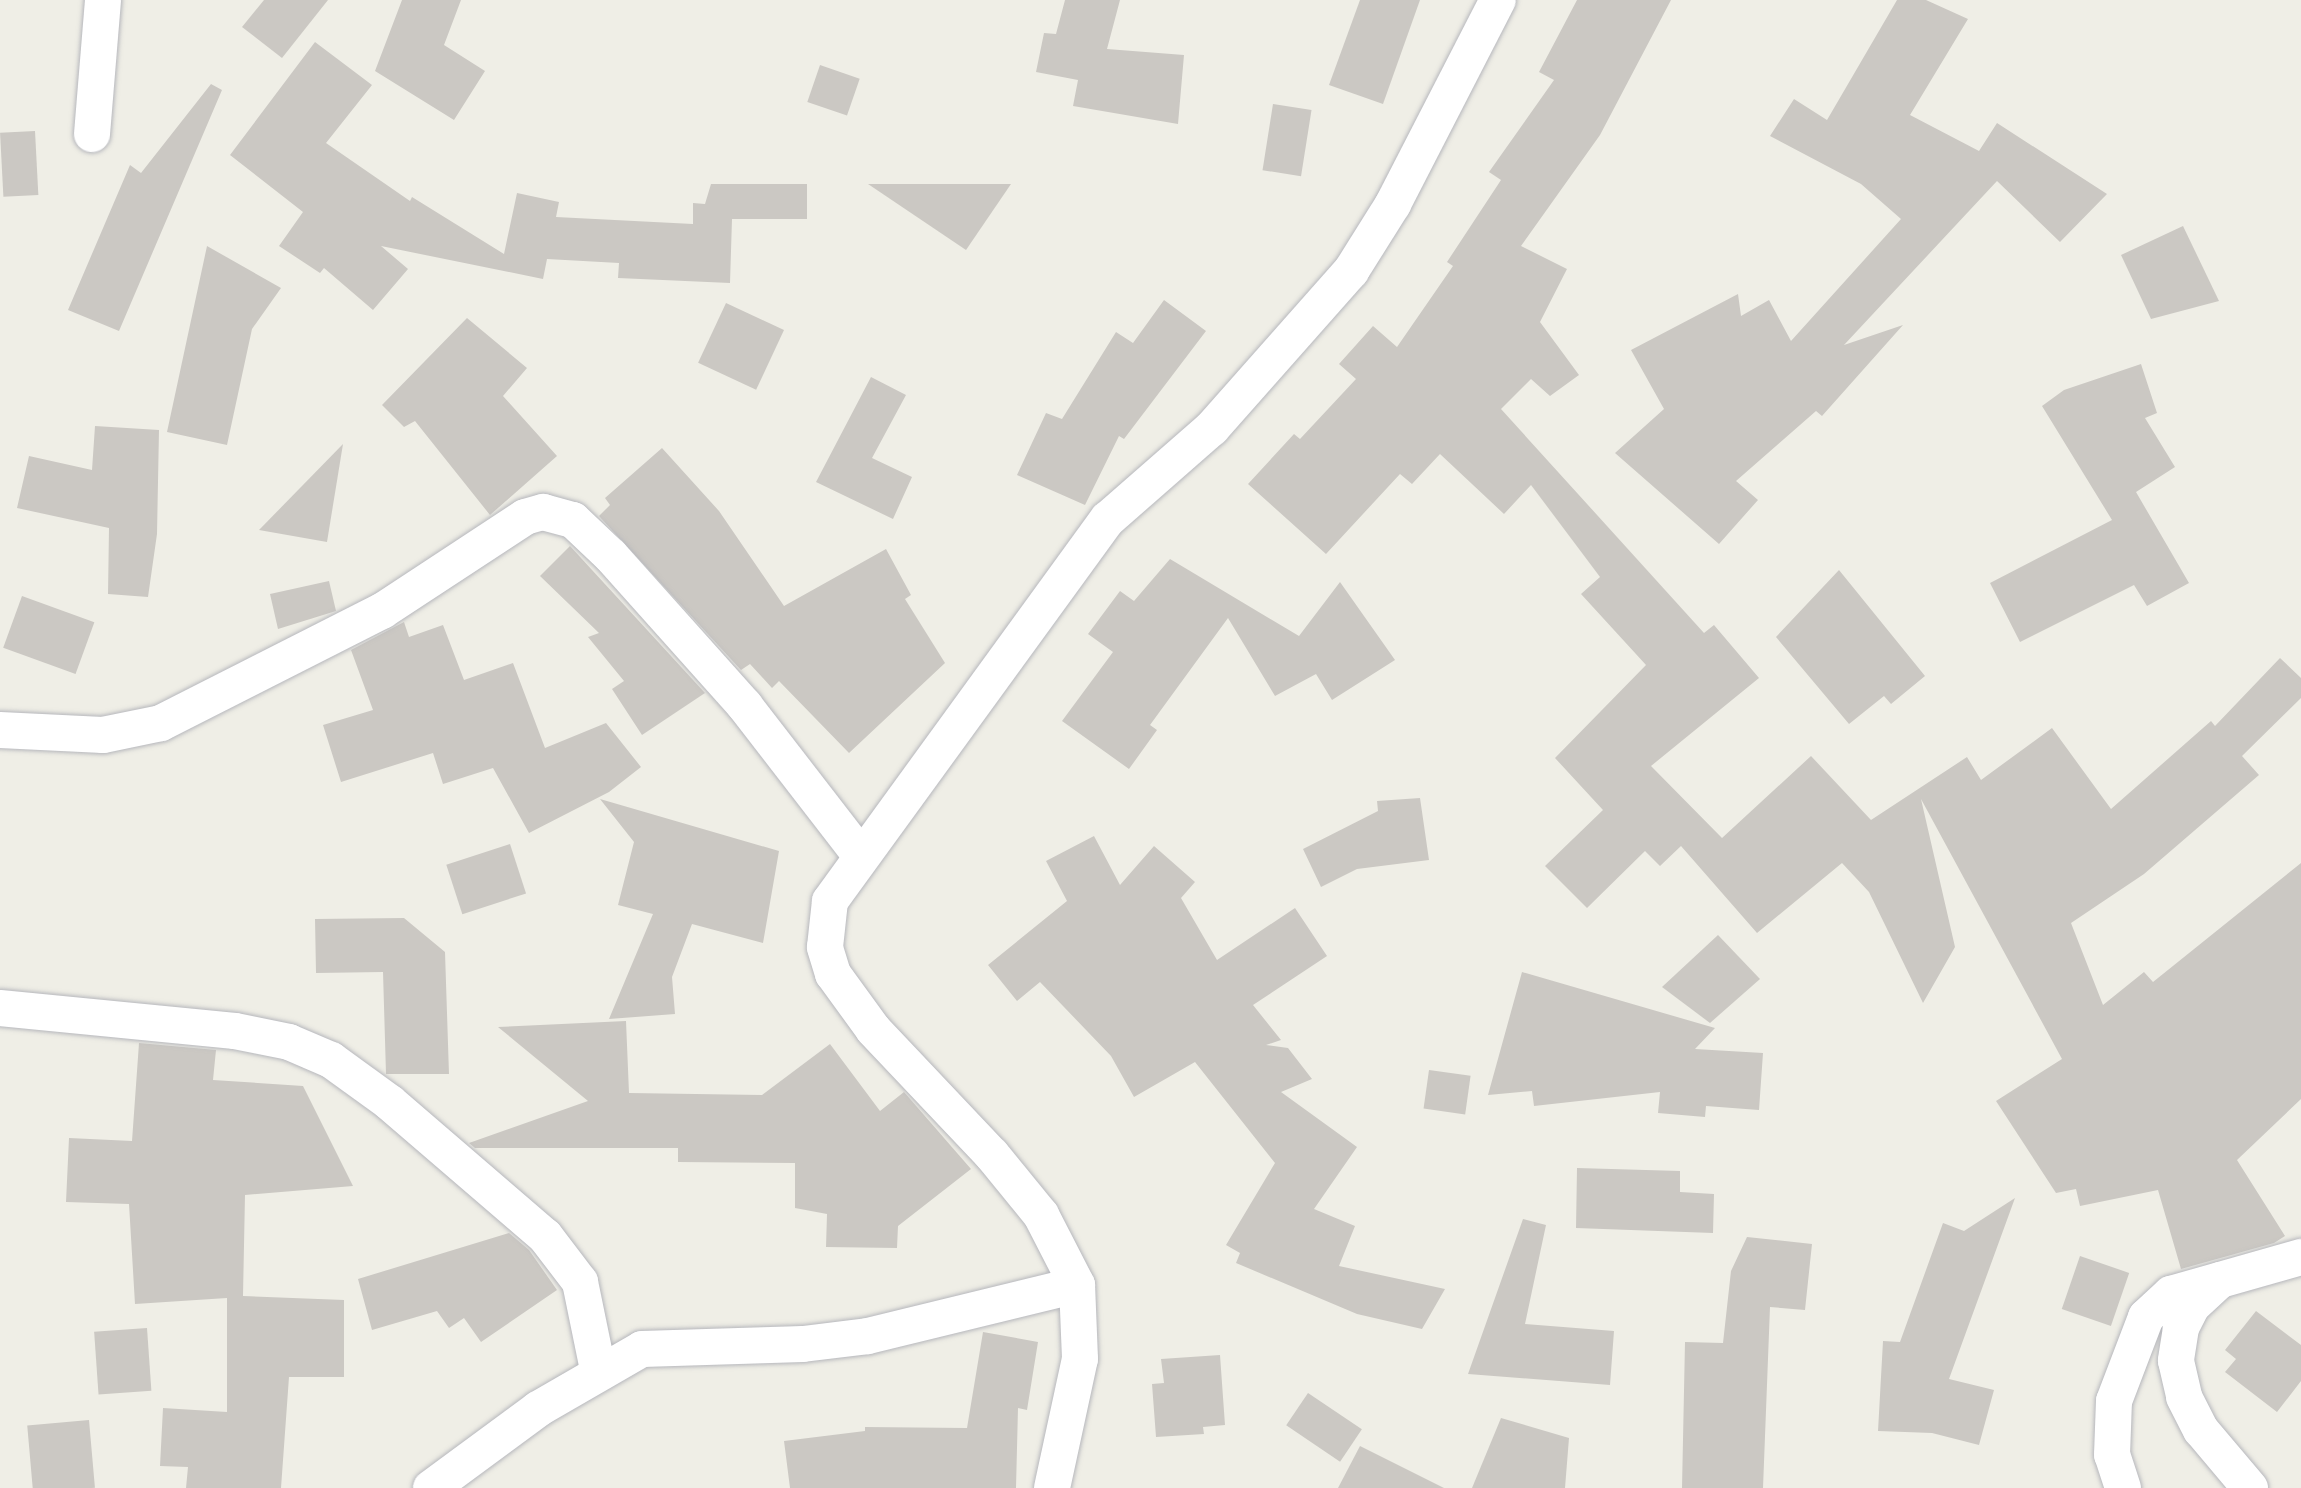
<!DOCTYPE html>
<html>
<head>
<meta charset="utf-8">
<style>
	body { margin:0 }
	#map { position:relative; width:2301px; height:1488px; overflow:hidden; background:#efeee6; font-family:"Public Sans",sans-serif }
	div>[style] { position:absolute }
	.building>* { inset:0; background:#cbc8c3; transform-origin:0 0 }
	.roads { filter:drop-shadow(0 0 2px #b6b7bc) drop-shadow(0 0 2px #b6b7bc) }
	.minor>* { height:36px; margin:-18px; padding:0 18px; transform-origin:18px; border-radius:18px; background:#fff }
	span { translate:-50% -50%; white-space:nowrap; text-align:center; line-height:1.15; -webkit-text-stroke:8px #fff; paint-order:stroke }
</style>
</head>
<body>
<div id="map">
	<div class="building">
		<div style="clip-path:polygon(264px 0,328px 0,282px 58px,242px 27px)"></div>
		<div style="clip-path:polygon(402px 0,461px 0,444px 45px,485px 71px,454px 120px,375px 71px)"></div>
		<div style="clip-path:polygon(1065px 0,1120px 0,1107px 49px,1184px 55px,1178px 124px,1073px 106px,1078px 80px,1036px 72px,1044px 33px,1056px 34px)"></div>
		<div style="clip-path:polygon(1360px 0,1420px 0,1383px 104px,1329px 85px)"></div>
		<div style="clip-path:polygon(1577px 0,1671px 0,1600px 135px,1521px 246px,1567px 269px,1540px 322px,1579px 375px,1550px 396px,1531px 379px,1501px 409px,1704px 633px,1714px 625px,1759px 678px,1651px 766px,1722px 838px,1811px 756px,1871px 820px,1967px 757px,1981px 780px,2052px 728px,2111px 809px,2211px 721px,2215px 726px,2280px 658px,2301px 678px,2301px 698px,2242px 756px,2259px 775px,2144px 874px,2071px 923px,2103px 1005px,2144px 972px,2153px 982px,2301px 863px,2301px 1099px,2237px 1160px,2285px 1236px,2274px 1243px,2181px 1269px,2158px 1190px,2080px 1206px,2076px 1189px,2056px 1193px,1996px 1101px,2062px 1059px,1921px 799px,1955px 947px,1923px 1003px,1869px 892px,1842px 863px,1757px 933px,1681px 846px,1660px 866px,1645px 851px,1587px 908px,1545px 866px,1603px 810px,1555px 758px,1646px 665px,1581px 594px,1600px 577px,1531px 485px,1504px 514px,1440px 454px,1412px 484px,1400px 474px,1326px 554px,1248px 484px,1294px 434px,1300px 439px,1356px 379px,1339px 364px,1373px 326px,1397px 347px,1453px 266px,1447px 262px,1501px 180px,1489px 172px,1554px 80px,1539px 72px)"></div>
		<div style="clip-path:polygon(1897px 0,1926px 0,1968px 19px,1910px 115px,1979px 151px,1997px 123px,2107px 194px,2060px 242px,1997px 181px,1844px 345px,1903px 325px,1822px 416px,1816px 411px,1736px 481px,1758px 500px,1719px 544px,1615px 453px,1664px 409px,1631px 350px,1738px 294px,1741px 316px,1769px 300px,1791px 341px,1901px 219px,1861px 184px,1770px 136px,1794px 99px,1827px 120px)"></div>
		<div style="clip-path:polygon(315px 42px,372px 85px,326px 143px,410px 201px,412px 197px,504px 254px,517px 193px,559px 202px,556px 217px,693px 224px,693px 203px,705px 204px,711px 184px,807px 184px,807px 219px,732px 219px,730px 283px,618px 278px,619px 263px,547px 259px,543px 279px,381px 246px,408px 269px,373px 310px,324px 268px,320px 273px,279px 246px,303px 212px,230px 155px)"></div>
		<div style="left:820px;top:65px;width:42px;height:39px;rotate:19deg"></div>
		<div style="clip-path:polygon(211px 84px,222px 90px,119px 331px,68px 310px,130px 165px,141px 173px)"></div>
		<div style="left:1273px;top:104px;width:39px;height:67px;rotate:9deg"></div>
		<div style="left:35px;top:131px;width:64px;height:35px;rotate:87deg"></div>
		<div style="clip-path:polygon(868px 184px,1011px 184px,966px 250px)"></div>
		<div style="clip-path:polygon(2183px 226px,2219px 301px,2151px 319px,2121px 255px)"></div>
		<div style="clip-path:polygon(207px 246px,281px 288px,252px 329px,227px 445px,167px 432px)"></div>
		<div style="clip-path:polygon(1164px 300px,1206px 331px,1124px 439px,1119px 436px,1085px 505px,1017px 475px,1046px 413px,1062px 419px,1116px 332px,1133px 343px)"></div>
		<div style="left:726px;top:303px;width:64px;height:66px;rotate:25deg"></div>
		<div style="clip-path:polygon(467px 318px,527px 368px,503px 396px,557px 456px,490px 515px,415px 421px,404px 427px,382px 405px)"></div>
		<div style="clip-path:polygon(2141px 364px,2157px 413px,2145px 418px,2175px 467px,2136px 492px,2189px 583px,2147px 606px,2134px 585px,2020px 642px,1990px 583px,2112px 520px,2042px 406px,2064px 390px)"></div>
		<div style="clip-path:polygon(871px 377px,906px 395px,872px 458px,912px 477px,893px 519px,816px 482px)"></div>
		<div style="clip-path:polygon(95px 426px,159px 430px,157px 534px,148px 597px,108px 594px,109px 528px,17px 508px,29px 456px,92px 470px)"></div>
		<div style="clip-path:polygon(343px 444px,327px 542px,259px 530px)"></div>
		<div style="clip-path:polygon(662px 448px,719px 511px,784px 606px,886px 549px,911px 595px,905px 599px,945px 663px,849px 753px,779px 681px,772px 688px,750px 664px,741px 670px,599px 516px,610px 505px,605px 498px)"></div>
		<div style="clip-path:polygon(570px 546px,705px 693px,642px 735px,612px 689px,624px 681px,588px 637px,599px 633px,540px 576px)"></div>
		<div style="clip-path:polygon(1170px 559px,1299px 636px,1340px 582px,1395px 660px,1332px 700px,1316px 674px,1275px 696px,1228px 618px,1150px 725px,1157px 730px,1129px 769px,1062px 721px,1113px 652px,1088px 634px,1120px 591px,1134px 601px)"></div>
		<div style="clip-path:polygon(1839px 570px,1925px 676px,1891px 704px,1884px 696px,1849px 724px,1776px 637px)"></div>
		<div style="clip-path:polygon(329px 581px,336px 611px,278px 629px,270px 594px)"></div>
		<div style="left:22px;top:596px;width:77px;height:55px;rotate:20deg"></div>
		<div style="clip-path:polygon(404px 622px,409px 637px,443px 625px,464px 680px,513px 663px,545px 748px,606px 723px,641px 767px,609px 792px,529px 833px,493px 768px,443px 784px,433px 753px,341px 782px,323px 725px,373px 710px,351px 650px)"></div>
		<div style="clip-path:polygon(1420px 798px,1429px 860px,1357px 869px,1321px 887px,1303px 849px,1378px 811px,1377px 801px)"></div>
		<div style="clip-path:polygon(600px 799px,779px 851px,763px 943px,692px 924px,672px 977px,675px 1014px,609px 1019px,653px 914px,618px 905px,634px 842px)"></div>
		<div style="clip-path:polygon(1094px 836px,1120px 885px,1154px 846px,1195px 882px,1181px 898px,1217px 960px,1295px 908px,1327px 956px,1253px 1005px,1281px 1040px,1266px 1045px,1288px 1048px,1312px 1079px,1281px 1092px,1357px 1147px,1314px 1209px,1355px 1226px,1339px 1266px,1445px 1289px,1422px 1329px,1357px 1314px,1236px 1263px,1240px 1253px,1226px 1245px,1275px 1163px,1195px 1062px,1134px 1097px,1111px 1056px,1040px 982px,1017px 1001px,988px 965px,1067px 901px,1046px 861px)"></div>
		<div style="left:510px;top:844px;width:52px;height:67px;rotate:72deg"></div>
		<div style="clip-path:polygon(404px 918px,445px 952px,449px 1074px,386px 1074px,383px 972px,316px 973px,315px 919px)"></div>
		<div style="clip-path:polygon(1718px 935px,1760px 979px,1710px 1023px,1662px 987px)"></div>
		<div style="clip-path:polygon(1522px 972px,1715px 1028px,1695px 1049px,1763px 1053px,1759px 1110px,1706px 1106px,1705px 1117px,1658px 1113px,1660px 1092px,1534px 1106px,1532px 1091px,1488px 1095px)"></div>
		<div style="clip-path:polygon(626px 1021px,629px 1093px,762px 1095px,830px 1044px,880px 1111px,904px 1092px,971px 1169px,898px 1226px,897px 1248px,826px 1247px,827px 1214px,795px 1208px,795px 1163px,678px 1162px,678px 1148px,475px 1148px,469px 1143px,588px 1101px,498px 1027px)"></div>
		<div style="clip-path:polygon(139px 1043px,216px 1050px,213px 1080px,303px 1086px,353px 1186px,245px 1195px,243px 1296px,344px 1300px,344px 1377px,289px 1377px,281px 1488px,186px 1488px,188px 1467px,160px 1466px,163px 1408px,227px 1412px,227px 1298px,135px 1304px,129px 1204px,66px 1202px,69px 1138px,132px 1141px)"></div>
		<div style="left:1429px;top:1070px;width:42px;height:39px;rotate:8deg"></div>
		<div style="clip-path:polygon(1577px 1168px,1680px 1171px,1680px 1192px,1714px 1194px,1713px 1233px,1576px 1228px)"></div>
		<div style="clip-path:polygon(2015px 1198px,1949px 1379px,1994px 1390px,1979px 1445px,1932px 1433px,1878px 1431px,1883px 1341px,1900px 1342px,1943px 1223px,1964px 1231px)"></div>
		<div style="clip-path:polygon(1523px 1219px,1546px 1225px,1525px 1324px,1614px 1331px,1610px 1385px,1468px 1374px)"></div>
		<div style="clip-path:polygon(509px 1233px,529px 1250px,557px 1290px,481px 1342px,464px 1318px,449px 1328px,437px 1311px,372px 1330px,358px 1279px)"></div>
		<div style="clip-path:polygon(1747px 1237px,1812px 1244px,1805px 1310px,1770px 1307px,1763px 1488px,1682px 1488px,1685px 1342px,1723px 1343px,1731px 1271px)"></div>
		<div style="left:2080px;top:1256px;width:52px;height:56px;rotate:19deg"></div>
		<div style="clip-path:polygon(2256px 1311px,2301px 1345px,2301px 1381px,2277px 1412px,2225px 1372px,2236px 1359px,2225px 1350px)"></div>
		<div style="left:147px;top:1328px;width:63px;height:53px;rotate:86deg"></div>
		<div style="clip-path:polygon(983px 1332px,1038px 1342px,1027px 1410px,1018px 1408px,1016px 1488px,790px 1488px,784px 1441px,865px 1431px,865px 1427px,967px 1428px)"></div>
		<div style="clip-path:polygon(1220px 1355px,1225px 1425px,1203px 1427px,1204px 1434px,1156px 1437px,1152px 1384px,1164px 1383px,1161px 1359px)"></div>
		<div style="left:1308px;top:1393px;width:65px;height:39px;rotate:34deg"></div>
		<div style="clip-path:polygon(1501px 1418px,1569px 1438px,1565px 1488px,1472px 1488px)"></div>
		<div style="left:89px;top:1420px;width:68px;height:62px;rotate:85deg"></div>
		<div style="clip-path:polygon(1360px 1446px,1444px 1488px,1338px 1488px)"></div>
	</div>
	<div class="roads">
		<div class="minor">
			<div style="left:92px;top:134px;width:134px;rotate:-85.3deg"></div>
			<div style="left:0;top:730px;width:103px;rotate:2.8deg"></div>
			<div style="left:103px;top:735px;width:59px;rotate:-11.7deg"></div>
			<div style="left:161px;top:723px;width:248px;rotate:-26.9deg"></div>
			<div style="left:382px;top:611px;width:171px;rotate:-33.3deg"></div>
			<div style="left:525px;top:517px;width:19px;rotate:-16deg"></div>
			<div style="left:543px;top:512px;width:31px;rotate:15deg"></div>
			<div style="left:573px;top:520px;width:52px;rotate:43.5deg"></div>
			<div style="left:611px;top:556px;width:201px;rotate:48.2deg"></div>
			<div style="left:745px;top:706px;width:188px;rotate:52.3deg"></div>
			<div style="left:0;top:1008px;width:236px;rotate:5.6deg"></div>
			<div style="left:235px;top:1031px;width:55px;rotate:11.5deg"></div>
			<div style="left:289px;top:1042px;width:46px;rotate:23.2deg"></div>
			<div style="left:331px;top:1060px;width:72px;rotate:35.9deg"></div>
			<div style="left:389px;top:1102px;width:206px;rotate:40.7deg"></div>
			<div style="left:545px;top:1236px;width:58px;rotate:52.7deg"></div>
			<div style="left:580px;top:1282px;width:90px;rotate:78.4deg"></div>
			<div style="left:2220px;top:1280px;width:38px;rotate:137deg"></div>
			<div style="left:2192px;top:1306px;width:25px;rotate:117deg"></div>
			<div style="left:2181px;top:1328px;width:33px;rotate:99deg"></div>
			<div style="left:2176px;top:1361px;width:37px;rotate:77deg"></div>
			<div style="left:2184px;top:1397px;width:37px;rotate:63deg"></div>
			<div style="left:2201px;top:1430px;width:76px;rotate:49.8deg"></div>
			<div style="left:431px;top:1488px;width:133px;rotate:-36.4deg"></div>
			<div style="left:538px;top:1409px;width:120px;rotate:-30deg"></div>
			<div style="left:642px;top:1349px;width:161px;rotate:-1.8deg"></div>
			<div style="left:803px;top:1344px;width:65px;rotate:-7deg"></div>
			<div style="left:868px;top:1336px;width:215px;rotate:-13.7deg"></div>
			<div style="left:1052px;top:1488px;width:132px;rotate:-77.8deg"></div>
			<div style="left:1080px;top:1359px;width:74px;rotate:-92.3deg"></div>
			<div style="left:1077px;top:1285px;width:79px;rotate:-117.2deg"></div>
			<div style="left:1041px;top:1215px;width:77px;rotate:-129.2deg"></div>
			<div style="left:992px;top:1155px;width:173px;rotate:-133.4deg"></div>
			<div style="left:873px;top:1029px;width:68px;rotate:-126deg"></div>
			<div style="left:833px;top:974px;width:28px;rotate:-107deg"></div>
			<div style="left:825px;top:947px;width:46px;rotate:-83.8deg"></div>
			<div style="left:830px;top:901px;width:472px;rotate:-54deg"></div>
			<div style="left:1108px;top:519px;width:138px;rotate:-41.2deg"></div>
			<div style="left:1212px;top:428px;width:210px;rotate:-48.5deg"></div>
			<div style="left:1351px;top:271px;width:79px;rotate:-57.9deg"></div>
			<div style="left:1393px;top:204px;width:229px;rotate:-62.8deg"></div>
			<div style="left:2123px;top:1488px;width:35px;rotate:-108deg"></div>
			<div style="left:2112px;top:1455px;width:54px;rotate:-87.9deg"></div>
			<div style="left:2114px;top:1401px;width:90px;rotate:-69.1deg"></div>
			<div style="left:2146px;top:1317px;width:34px;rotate:-43deg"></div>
			<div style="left:2171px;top:1294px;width:135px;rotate:-15.9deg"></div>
		</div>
	</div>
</div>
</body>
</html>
